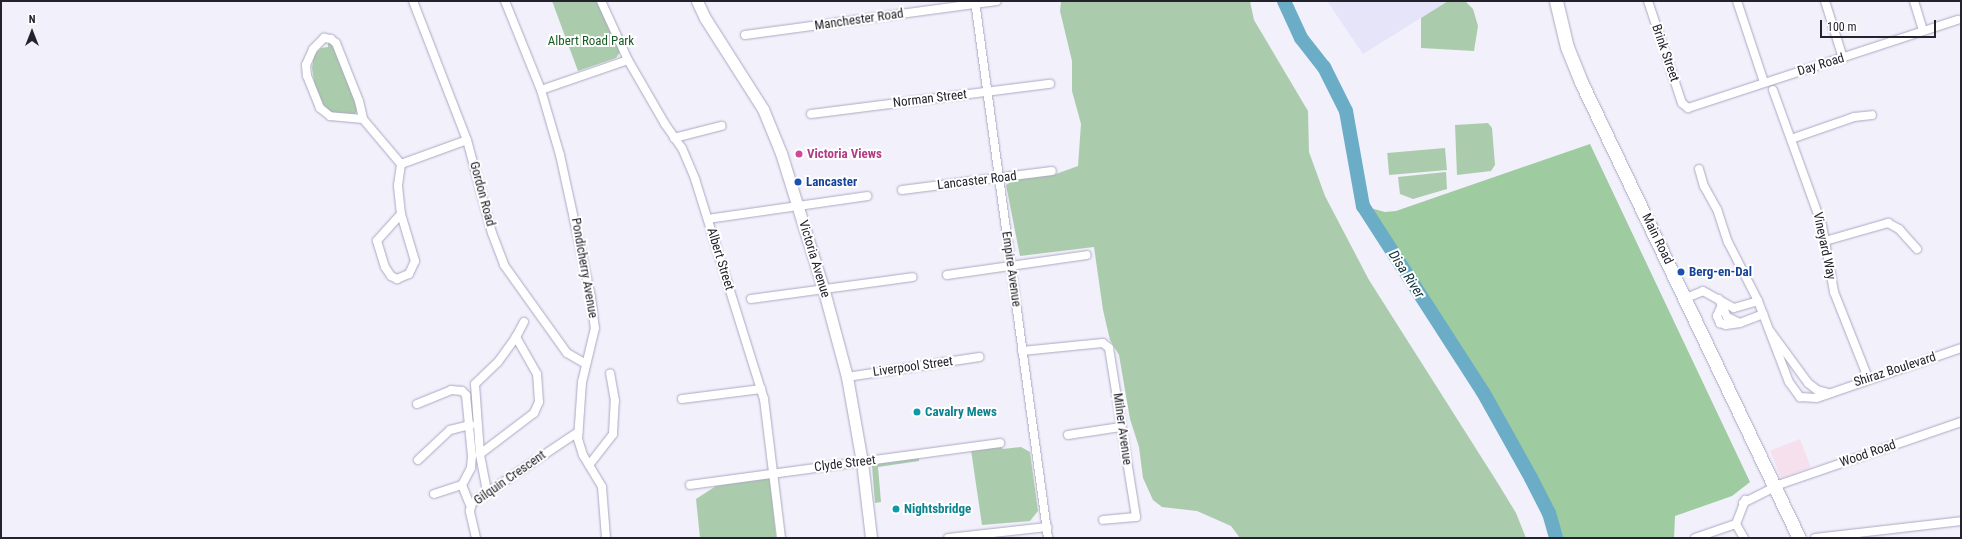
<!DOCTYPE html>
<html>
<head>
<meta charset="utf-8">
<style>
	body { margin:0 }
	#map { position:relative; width:1962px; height:539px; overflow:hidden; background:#f1f0fb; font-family:"Roboto Condensed",sans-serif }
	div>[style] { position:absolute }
	.commercial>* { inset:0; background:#f6e0ee; transform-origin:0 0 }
	.built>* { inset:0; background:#e6e4f9 }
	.green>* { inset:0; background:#abccac; transform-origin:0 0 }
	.forest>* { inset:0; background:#9ecb9f }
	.river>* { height:14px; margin:-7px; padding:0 7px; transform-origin:7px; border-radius:7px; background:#6badc7 }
	.roads { filter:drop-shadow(0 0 1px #aba8c2) drop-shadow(0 0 1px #aba8c2) }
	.street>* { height:8px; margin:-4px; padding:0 4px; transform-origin:4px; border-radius:4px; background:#fff }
	.secondary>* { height:11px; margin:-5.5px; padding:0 5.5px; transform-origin:5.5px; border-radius:5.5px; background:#fff }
	.primary>* { height:13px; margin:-6.5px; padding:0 6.5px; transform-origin:6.5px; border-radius:6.5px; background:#fff }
	.dots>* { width:11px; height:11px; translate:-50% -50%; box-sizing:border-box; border:2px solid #fff; border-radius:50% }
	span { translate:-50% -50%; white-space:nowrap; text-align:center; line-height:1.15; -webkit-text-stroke:4px #fff; paint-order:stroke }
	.street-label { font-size:13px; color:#24232d }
	.park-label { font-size:13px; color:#1b5b25 }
	.hotel-label { font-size:13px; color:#b23c85; font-weight:700 }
	.left { translate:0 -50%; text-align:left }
	.transit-label { font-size:13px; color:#164399; font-weight:700 }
	.culture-label { font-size:13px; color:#0d838f; font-weight:700 }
	.water-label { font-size:14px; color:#10313c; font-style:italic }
	.frame { position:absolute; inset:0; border:2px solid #24232d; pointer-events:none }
	.north { position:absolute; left:12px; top:12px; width:40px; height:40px; -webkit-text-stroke:3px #fff; paint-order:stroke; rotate:0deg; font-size:11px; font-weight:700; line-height:16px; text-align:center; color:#24232d }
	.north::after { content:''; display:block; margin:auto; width:14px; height:18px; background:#24232d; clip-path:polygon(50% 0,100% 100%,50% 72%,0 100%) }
	.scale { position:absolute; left:1820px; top:20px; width:116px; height:18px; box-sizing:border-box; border:2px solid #24232d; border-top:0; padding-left:5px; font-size:12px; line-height:14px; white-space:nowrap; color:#24232d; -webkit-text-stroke:3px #fff; paint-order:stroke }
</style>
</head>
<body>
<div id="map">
	<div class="commercial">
		<div style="left:1800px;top:439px;width:30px;height:32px;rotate:69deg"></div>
	</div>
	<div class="built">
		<div style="clip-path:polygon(1327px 1px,1448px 1px,1363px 54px)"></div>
	</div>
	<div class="green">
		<div style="clip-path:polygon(552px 1px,598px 1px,620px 52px,616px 58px,578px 71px)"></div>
		<div style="clip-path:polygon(1061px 1px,1250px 1px,1254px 20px,1308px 111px,1309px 152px,1325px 196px,1369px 280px,1499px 485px,1516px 513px,1526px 538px,1240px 538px,1231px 526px,1197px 511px,1162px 507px,1153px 500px,1143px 478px,1139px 447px,1130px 419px,1119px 355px,1110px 340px,1103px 310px,1094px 247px,1020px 256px,1006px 185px,1014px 180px,1053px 175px,1078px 166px,1081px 124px,1072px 91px,1072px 61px,1060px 11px)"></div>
		<div style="clip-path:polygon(1448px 1px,1465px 1px,1473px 9px,1478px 26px,1474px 51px,1421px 48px,1421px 18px)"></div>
		<div style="clip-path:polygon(328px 42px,333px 45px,357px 104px,358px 110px,355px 114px,340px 115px,325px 111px,315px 87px,312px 68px,314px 55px,321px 48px,328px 47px)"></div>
		<div style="clip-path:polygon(1488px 123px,1492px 128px,1495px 165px,1491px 171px,1457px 175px,1455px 125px)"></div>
		<div style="left:1445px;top:148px;width:22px;height:58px;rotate:85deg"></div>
		<div style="clip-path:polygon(1446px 172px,1447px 189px,1413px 199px,1400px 194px,1398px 177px)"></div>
		<div style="clip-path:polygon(1001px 447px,1003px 449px,1021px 447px,1030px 452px,1038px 511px,1030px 521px,982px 525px,971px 450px)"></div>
		<div style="clip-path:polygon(919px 458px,919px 461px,878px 467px,881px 502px,875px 503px,872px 466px,878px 463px)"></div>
		<div style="clip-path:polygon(770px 478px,776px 538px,700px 538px,696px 499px,716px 486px)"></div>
	</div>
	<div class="forest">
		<div style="clip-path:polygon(1590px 144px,1750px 482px,1732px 496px,1675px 516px,1674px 538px,1556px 538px,1549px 513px,1531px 478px,1483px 392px,1363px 206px,1385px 212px,1396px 211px)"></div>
	</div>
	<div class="river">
		<div style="left:1284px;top:1px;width:41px;rotate:65.3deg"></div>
		<div style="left:1301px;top:38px;width:37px;rotate:52deg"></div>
		<div style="left:1324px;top:67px;width:49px;rotate:63.4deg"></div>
		<div style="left:1346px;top:111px;width:97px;rotate:79.9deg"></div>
		<div style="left:1363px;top:206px;width:221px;rotate:57.2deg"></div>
		<div style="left:1483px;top:392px;width:98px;rotate:60.8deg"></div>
		<div style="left:1531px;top:478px;width:39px;rotate:63deg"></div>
		<div style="left:1549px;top:513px;width:26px;rotate:74deg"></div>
	</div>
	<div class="roads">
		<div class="street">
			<div style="left:413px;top:1px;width:149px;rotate:68.8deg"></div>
			<div style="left:467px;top:140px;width:96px;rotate:75deg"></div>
			<div style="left:492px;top:233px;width:34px;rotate:69deg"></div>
			<div style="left:504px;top:265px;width:108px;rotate:54.4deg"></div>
			<div style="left:567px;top:353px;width:22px;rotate:30deg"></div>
			<div style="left:505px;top:1px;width:96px;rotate:68deg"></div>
			<div style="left:541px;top:90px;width:68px;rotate:73.7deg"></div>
			<div style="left:560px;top:155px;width:145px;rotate:77.7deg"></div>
			<div style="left:591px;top:297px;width:31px;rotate:83deg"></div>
			<div style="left:595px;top:328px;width:56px;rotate:103.5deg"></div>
			<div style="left:582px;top:382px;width:57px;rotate:94deg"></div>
			<div style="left:578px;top:439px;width:17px;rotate:73deg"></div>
			<div style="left:583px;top:455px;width:37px;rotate:59deg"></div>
			<div style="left:602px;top:487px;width:51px;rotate:85.5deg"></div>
			<div style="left:601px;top:1px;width:65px;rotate:65.4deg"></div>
			<div style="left:628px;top:60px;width:74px;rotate:60deg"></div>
			<div style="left:665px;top:124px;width:29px;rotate:55deg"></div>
			<div style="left:682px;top:148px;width:34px;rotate:67deg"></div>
			<div style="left:695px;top:179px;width:231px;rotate:72.6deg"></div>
			<div style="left:764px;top:399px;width:140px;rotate:83deg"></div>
			<div style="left:975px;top:1px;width:542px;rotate:82.26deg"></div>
			<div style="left:1648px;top:1px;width:108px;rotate:71.6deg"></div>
			<div style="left:1682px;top:103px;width:8px;rotate:40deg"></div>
			<div style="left:1688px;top:108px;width:284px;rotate:-18.1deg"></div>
			<div style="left:1737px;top:1px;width:85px;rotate:71.6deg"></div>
			<div style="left:1825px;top:1px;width:60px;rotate:72.5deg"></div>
			<div style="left:1914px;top:1px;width:30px;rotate:73deg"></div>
			<div style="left:745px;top:35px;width:254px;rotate:-7.7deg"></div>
			<div style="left:541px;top:90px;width:92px;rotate:-19deg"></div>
			<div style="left:1773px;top:90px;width:144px;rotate:70.1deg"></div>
			<div style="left:1822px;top:225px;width:68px;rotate:79.8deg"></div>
			<div style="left:1834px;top:292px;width:92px;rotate:68.4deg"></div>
			<div style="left:811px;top:114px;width:241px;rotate:-7.2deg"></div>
			<div style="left:363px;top:119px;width:33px;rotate:-175deg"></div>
			<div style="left:330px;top:116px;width:13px;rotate:-141deg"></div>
			<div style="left:320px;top:108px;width:35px;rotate:-112deg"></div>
			<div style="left:307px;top:76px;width:11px;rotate:-95deg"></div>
			<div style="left:306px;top:65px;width:17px;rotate:-66deg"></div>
			<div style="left:313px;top:49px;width:16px;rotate:-45deg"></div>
			<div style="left:324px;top:38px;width:7px;rotate:8deg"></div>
			<div style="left:331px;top:39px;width:6px;rotate:39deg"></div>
			<div style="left:336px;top:43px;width:62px;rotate:68.4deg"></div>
			<div style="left:359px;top:101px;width:18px;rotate:77deg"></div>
			<div style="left:363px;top:119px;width:59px;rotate:49.8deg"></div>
			<div style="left:401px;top:164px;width:22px;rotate:98deg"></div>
			<div style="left:398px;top:186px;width:28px;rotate:84deg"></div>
			<div style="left:401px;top:214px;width:36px;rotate:132deg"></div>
			<div style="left:377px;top:241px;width:27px;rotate:73deg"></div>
			<div style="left:385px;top:267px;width:11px;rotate:56deg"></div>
			<div style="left:391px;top:276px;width:7px;rotate:27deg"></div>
			<div style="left:397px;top:279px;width:13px;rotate:-23deg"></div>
			<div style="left:409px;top:274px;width:14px;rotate:-65deg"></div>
			<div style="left:415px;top:261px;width:49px;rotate:-106.6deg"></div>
			<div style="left:674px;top:138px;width:49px;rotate:-14.3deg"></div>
			<div style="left:1791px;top:139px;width:67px;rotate:-19.2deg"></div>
			<div style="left:1854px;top:117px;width:18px;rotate:-6deg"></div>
			<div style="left:401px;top:164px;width:70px;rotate:-20deg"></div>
			<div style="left:1699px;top:169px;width:18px;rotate:74deg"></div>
			<div style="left:1704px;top:186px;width:26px;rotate:61deg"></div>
			<div style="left:1717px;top:209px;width:35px;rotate:72deg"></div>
			<div style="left:1728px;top:242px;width:66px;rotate:63deg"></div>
			<div style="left:1758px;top:301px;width:87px;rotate:69.1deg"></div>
			<div style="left:1789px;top:382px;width:19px;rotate:54deg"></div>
			<div style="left:1800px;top:397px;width:17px;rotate:3deg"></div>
			<div style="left:1817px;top:398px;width:152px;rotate:-19.1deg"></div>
			<div style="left:902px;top:190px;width:151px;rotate:-7.2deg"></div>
			<div style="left:708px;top:219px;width:161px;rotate:-8.2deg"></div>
			<div style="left:1825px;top:241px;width:66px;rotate:-15.9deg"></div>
			<div style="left:1888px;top:223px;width:13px;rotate:29deg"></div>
			<div style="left:1899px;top:229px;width:27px;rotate:48deg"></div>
			<div style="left:947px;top:275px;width:141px;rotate:-8.1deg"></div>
			<div style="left:1686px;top:298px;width:18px;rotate:-22deg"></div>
			<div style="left:1703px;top:291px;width:35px;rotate:29deg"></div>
			<div style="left:1734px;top:308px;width:25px;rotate:-16deg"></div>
			<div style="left:751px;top:299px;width:163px;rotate:-7.7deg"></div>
			<div style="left:1719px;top:299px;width:20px;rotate:66deg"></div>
			<div style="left:1727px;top:317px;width:14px;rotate:25deg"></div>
			<div style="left:1740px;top:323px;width:25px;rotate:-21deg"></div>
			<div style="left:1721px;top:307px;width:10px;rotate:114deg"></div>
			<div style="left:1717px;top:316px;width:8px;rotate:67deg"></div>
			<div style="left:1720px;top:323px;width:6px;rotate:18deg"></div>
			<div style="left:1726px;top:325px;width:14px;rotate:-8deg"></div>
			<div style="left:1770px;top:331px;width:64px;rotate:53.8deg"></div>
			<div style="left:1808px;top:383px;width:11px;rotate:38deg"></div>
			<div style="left:1817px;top:390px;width:11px;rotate:15deg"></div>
			<div style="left:1022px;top:351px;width:81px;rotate:-5.6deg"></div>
			<div style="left:1103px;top:343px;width:8px;rotate:40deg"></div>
			<div style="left:1109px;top:348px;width:171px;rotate:80.9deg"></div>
			<div style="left:1136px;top:517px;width:33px;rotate:175deg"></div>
			<div style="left:847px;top:377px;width:134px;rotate:-8.6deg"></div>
			<div style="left:682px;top:399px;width:80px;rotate:-7.2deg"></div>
			<div style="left:417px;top:404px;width:37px;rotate:-22deg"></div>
			<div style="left:451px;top:390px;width:11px;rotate:5deg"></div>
			<div style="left:462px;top:391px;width:6px;rotate:45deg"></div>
			<div style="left:466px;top:395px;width:61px;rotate:84.4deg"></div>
			<div style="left:472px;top:456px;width:12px;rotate:95deg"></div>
			<div style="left:471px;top:468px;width:19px;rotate:118deg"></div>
			<div style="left:462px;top:485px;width:22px;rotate:68deg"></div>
			<div style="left:1068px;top:435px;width:53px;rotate:-8.7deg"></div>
			<div style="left:480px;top:454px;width:70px;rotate:-94.1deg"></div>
			<div style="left:475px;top:384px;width:32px;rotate:-44deg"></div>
			<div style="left:498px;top:362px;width:31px;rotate:-54deg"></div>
			<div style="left:418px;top:460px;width:44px;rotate:-43.2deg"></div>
			<div style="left:450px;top:430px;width:21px;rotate:-14deg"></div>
			<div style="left:589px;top:465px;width:39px;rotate:-52deg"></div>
			<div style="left:613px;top:434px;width:33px;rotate:-87deg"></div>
			<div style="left:615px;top:401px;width:28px;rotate:-100deg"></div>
			<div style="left:690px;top:485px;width:313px;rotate:-7.7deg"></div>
			<div style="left:487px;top:491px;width:38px;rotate:-101deg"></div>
			<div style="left:480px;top:454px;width:68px;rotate:-37.2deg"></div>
			<div style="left:534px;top:413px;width:12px;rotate:-66deg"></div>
			<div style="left:539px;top:402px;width:28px;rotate:-94deg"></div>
			<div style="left:537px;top:374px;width:43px;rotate:-119.6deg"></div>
			<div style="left:516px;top:337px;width:17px;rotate:-62deg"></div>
			<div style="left:434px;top:494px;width:29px;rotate:-18deg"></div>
			<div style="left:1743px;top:503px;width:42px;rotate:-26.6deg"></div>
			<div style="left:1781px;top:484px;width:190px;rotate:-19deg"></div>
			<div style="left:476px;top:538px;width:28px;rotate:-103deg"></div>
			<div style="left:470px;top:511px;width:8px;rotate:-76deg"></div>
			<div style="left:472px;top:503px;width:128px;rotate:-33.8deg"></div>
			<div style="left:948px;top:538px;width:100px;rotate:-6.3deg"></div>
			<div style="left:1695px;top:538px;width:43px;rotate:-18.9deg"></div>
			<div style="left:1744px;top:538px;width:16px;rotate:-120deg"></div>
			<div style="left:1736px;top:524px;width:26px;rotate:-69deg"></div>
			<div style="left:1815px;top:538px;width:147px;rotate:-6.6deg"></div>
		</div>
		<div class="secondary">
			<div style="left:697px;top:1px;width:19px;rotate:65deg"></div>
			<div style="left:705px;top:18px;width:108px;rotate:57.5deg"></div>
			<div style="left:763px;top:109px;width:48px;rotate:67.8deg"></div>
			<div style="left:781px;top:153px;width:145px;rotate:72.7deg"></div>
			<div style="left:824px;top:291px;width:89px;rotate:75deg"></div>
			<div style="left:847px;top:377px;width:86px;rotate:80deg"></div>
			<div style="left:862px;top:462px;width:77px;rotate:83.2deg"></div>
		</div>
		<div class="primary">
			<div style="left:1556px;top:1px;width:47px;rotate:76.6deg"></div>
			<div style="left:1567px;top:47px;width:38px;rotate:68deg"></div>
			<div style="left:1581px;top:82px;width:505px;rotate:64.45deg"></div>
		</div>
	</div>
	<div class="dots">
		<div style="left:799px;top:154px;background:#d1479c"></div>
		<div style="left:798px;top:182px;background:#1a4fb4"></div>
		<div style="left:1681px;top:272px;background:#1a4fb4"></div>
		<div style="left:917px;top:412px;background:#0f9aa8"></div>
		<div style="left:896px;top:509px;background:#0f9aa8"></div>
	</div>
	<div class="street-label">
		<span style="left:859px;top:20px;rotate:-8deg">Manchester Road</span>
		<span style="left:1665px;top:53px;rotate:71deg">Brink Street</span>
		<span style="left:1821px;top:65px;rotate:-17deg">Day Road</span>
		<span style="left:930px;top:99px;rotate:-7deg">Norman Street</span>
		<span style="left:977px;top:181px;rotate:-7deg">Lancaster Road</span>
		<span style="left:482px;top:194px;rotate:75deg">Gordon Road</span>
		<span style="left:1657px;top:239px;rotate:64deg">Main Road</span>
		<span style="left:1824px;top:246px;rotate:78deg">Vineyard Way</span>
		<span style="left:720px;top:259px;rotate:73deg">Albert Street</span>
		<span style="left:814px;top:259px;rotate:73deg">Victoria Avenue</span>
		<span style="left:584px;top:268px;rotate:80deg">Pondicherry Avenue</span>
		<span style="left:1011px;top:269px;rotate:82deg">Empire Avenue</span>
		<span style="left:913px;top:367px;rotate:-8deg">Liverpool Street</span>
		<span style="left:1895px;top:370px;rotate:-18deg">Shiraz Boulevard</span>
		<span style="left:1122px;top:429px;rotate:82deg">Milner Avenue</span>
		<span style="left:1868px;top:454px;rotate:-19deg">Wood Road</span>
		<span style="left:845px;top:464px;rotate:-7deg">Clyde Street</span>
		<span style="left:510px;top:478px;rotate:-35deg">Gilquin Crescent</span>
	</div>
	<div class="park-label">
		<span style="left:591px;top:41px">Albert Road Park</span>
	</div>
	<div class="hotel-label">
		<span class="left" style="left:807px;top:154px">Victoria Views</span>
	</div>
	<div class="transit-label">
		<span class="left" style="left:806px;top:182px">Lancaster</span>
		<span class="left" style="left:1689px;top:272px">Berg-en-Dal</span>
	</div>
	<div class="culture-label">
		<span class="left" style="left:925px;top:412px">Cavalry Mews</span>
		<span class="left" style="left:904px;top:509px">Nightsbridge</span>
	</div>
	<div class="water-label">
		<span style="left:1407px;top:274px;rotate:57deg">Disa River</span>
	</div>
	<div class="frame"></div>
	<div class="north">N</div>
	<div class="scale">100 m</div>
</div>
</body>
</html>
